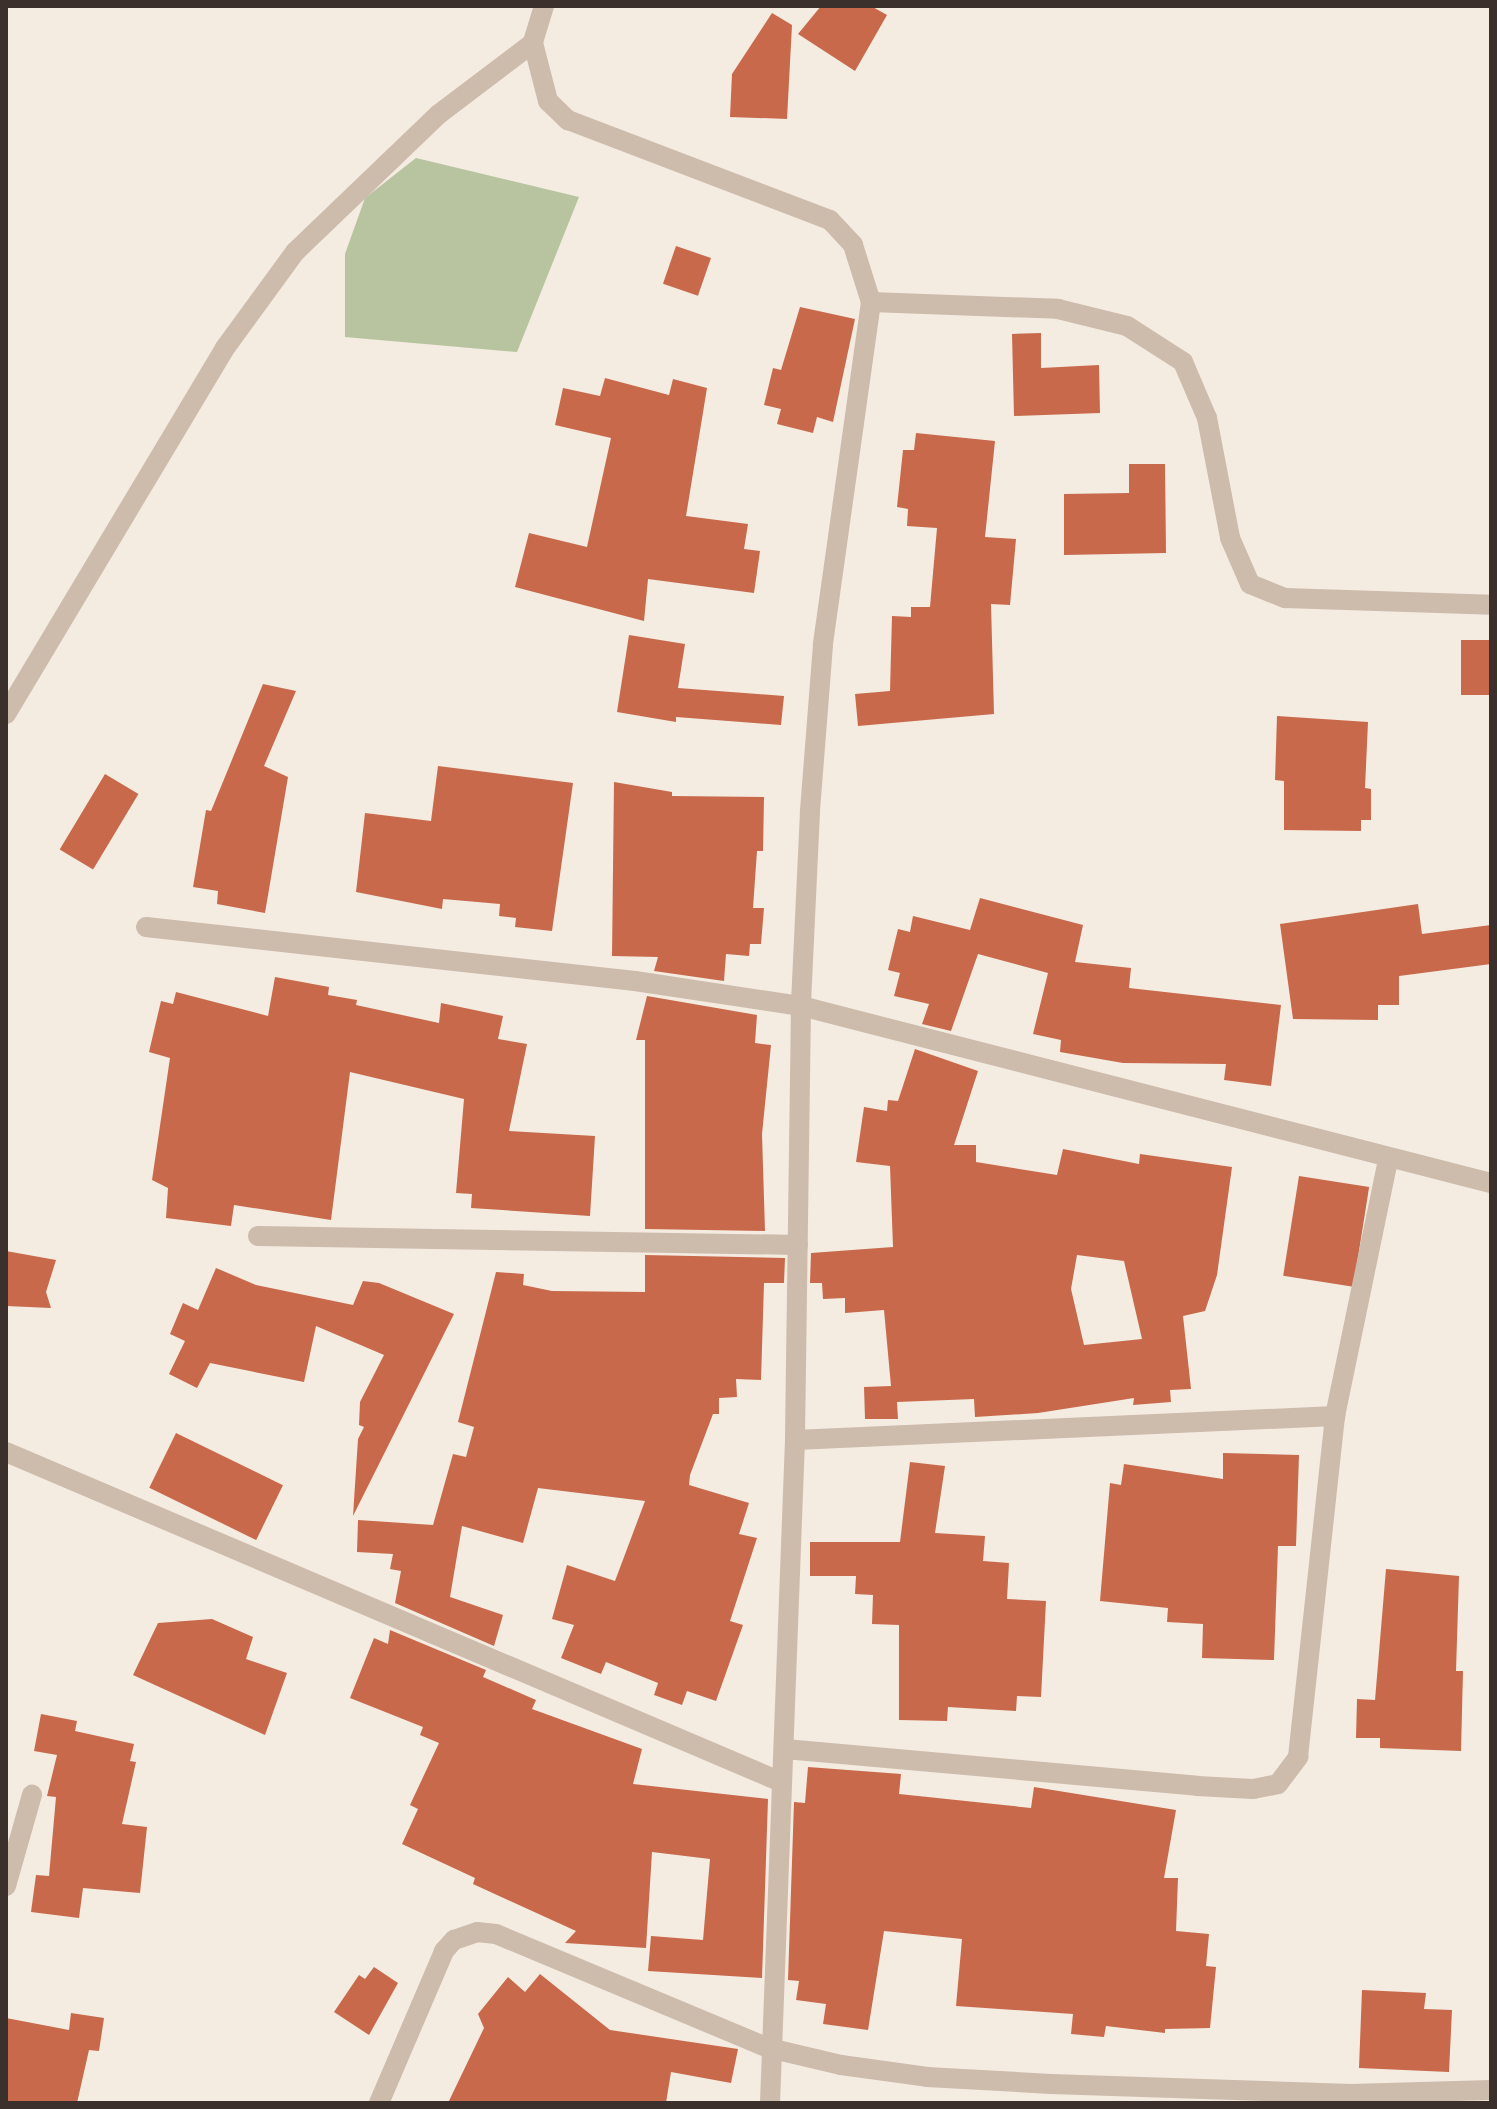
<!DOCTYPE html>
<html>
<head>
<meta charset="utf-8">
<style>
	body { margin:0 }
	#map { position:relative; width:1497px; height:2109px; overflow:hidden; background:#f4ebe1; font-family:"Work Sans",sans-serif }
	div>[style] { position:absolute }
	.green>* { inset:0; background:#b8c4a0 }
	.building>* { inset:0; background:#c8694b; transform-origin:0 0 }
	.minor>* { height:20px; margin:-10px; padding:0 10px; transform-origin:10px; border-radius:10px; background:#cdbbac }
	span { translate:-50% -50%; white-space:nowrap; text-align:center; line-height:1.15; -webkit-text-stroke:6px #fbf5ee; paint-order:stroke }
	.frame { position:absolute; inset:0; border:8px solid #3b302b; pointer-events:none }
</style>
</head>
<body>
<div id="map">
	<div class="green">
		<div style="clip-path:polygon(416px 158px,579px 197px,517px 352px,345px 337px,345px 254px,365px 198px)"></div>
	</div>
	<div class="building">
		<div style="clip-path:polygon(821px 6px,871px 6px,887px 15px,855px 71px,798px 34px)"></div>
		<div style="clip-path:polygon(772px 13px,792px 25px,787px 119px,730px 117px,732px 74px)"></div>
		<div style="left:676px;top:246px;width:37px;height:40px;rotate:19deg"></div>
		<div style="clip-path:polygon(800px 307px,855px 319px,833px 422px,817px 417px,813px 433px,777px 424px,781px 409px,764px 405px,773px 368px,781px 370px)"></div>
		<div style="clip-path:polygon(1041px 333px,1041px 368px,1099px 365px,1100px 413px,1014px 416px,1012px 334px)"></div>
		<div style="clip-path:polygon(605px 378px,669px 395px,673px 379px,707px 388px,686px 516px,748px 524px,744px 549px,760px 551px,754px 593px,648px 579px,644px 621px,515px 587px,529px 533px,587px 547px,611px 438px,555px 425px,563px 388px,600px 396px)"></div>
		<div style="clip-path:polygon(916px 433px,995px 441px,985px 537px,1016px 539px,1010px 605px,991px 604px,994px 714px,858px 726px,855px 694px,890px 691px,892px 616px,911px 617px,911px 607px,930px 607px,937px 528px,907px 526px,908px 509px,897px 507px,903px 450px,914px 450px)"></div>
		<div style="clip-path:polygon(1129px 464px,1165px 464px,1166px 553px,1064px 555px,1064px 494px,1129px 493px)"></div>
		<div style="clip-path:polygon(629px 635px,685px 644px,678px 688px,784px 696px,781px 725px,676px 717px,676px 722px,617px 712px)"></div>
		<div style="left:1461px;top:640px;width:30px;height:55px"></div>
		<div style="clip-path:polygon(263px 684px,296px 691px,264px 766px,288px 777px,265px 913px,217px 904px,218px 891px,193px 887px,206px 810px,211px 811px)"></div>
		<div style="clip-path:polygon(1277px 716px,1368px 722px,1365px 788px,1371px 789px,1371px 820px,1361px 820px,1361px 831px,1284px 830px,1284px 781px,1275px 780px)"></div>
		<div style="clip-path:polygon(438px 766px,573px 783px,552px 931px,515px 927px,516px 918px,499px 916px,500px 904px,443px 899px,442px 909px,356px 892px,365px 813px,431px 821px)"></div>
		<div style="left:105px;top:774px;width:39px;height:88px;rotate:31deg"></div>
		<div style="clip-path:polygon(614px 782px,672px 792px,672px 796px,764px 797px,763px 851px,757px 851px,753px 908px,764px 908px,761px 944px,750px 944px,749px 956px,726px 954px,724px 981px,654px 971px,658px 957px,612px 956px)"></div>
		<div style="clip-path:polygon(980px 898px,1083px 925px,1075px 962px,1131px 968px,1129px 988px,1281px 1005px,1271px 1086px,1224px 1080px,1226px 1064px,1123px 1063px,1060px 1052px,1061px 1040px,1033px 1034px,1048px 973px,978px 954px,951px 1031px,922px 1024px,929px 1004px,894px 996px,900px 973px,888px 970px,898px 929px,910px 932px,913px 916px,970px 930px)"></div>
		<div style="clip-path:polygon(1418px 904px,1422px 934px,1491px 925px,1491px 964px,1399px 976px,1399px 1005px,1378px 1005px,1378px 1020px,1293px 1019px,1280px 924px)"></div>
		<div style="clip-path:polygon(275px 977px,329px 987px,328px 995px,357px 1000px,356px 1005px,439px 1023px,441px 1003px,503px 1016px,498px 1039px,527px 1044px,509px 1131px,595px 1136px,590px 1216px,471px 1208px,472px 1194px,456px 1193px,464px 1099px,350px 1072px,331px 1220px,234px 1205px,231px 1226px,166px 1218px,168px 1188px,152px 1180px,170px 1058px,149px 1052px,161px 1001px,173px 1004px,176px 992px,268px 1016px)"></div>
		<div style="clip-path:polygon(647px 996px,757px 1015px,755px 1043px,771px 1045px,762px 1134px,765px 1231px,645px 1229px,645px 1040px,636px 1040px)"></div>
		<div style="clip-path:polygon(evenodd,915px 1049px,978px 1071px,954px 1145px,976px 1145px,976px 1162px,1057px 1175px,1063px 1149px,1139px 1164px,1140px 1154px,1232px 1167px,1217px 1275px,1205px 1311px,1183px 1316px,1191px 1389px,1170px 1390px,1171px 1402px,1133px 1405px,1134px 1398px,1038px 1413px,975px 1417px,974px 1399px,897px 1402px,898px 1419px,865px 1419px,864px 1387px,891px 1386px,884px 1310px,845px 1313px,845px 1298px,823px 1299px,822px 1283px,810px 1283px,811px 1253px,893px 1247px,890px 1166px,856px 1162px,864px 1107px,887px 1111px,888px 1100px,898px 1101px,915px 1049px,1077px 1255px,1124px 1261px,1142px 1339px,1084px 1345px,1071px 1289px,1077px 1255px)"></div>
		<div style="left:1299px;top:1176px;width:71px;height:101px;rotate:9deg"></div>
		<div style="clip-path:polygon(6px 1251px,56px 1260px,46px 1292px,51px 1308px,6px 1306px)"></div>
		<div style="clip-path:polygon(645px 1255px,785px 1258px,784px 1283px,764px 1283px,761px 1380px,736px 1379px,737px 1397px,719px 1398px,719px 1414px,713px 1414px,690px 1475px,689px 1485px,749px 1503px,739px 1534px,757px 1538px,730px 1621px,743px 1625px,716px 1701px,687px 1691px,682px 1705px,654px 1695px,658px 1683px,606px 1662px,601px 1674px,561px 1658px,574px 1625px,552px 1619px,567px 1565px,615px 1581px,645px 1501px,538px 1488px,523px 1543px,462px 1526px,450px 1597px,503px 1615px,494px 1646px,395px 1603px,401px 1571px,390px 1569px,393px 1554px,357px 1552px,358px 1520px,433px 1525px,453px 1454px,466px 1457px,474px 1427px,458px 1422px,496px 1272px,524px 1274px,523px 1285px,552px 1291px,645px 1292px)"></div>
		<div style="clip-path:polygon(216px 1268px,256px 1285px,353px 1305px,363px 1281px,379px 1283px,454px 1314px,353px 1516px,358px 1439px,364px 1427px,359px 1425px,360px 1402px,384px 1355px,316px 1326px,304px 1382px,210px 1363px,197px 1388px,169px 1374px,185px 1341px,170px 1334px,183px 1303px,198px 1310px)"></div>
		<div style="left:176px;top:1433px;width:119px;height:61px;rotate:26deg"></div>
		<div style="clip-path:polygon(1223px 1453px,1299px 1455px,1296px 1546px,1278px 1546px,1274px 1660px,1202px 1658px,1203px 1624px,1167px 1622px,1168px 1608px,1100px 1601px,1110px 1483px,1121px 1485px,1124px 1464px,1223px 1479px)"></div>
		<div style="clip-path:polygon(910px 1462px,945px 1466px,935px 1533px,985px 1536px,983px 1561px,1009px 1563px,1007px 1599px,1046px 1601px,1041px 1697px,1017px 1696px,1016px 1711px,948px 1707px,947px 1721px,899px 1720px,899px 1625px,872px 1624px,873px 1595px,855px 1594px,856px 1576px,810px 1576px,810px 1542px,900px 1542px)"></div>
		<div style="clip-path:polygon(1386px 1569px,1459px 1576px,1456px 1671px,1463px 1671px,1461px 1751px,1380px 1748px,1380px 1738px,1356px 1738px,1357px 1699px,1375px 1700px)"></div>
		<div style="clip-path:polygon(212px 1619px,253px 1637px,246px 1659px,287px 1673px,265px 1735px,133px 1675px,158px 1623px)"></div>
		<div style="clip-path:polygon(390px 1630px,486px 1670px,483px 1677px,536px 1700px,532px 1709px,642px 1749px,633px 1784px,768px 1799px,762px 1978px,648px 1971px,651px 1936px,703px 1940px,710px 1859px,652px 1852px,646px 1948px,565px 1943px,576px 1931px,473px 1884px,475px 1878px,402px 1844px,418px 1809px,410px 1805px,439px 1743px,420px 1735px,423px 1727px,350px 1698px,374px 1638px,388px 1644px)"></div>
		<div style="clip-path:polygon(41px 1714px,77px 1721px,75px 1731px,134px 1744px,130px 1761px,136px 1762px,122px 1824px,147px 1827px,140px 1893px,83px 1888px,79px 1918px,31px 1912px,36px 1875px,49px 1876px,56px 1797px,47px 1796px,57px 1755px,34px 1751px)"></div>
		<div style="clip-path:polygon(808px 1767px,901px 1774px,899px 1794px,1031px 1808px,1034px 1787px,1176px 1810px,1164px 1878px,1178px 1878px,1176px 1931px,1209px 1934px,1206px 1966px,1216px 1967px,1210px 2028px,1165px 2029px,1165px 2033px,1106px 2026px,1104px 2037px,1071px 2034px,1073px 2014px,956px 2006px,962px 1939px,884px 1931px,868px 2030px,823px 2024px,826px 2004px,796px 2000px,799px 1981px,788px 1980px,794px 1802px,805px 1803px)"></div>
		<div style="clip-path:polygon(374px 1967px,398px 1983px,369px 2035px,334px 2012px,359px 1975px,365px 1979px)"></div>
		<div style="clip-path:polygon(540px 1974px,610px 2030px,738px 2049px,731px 2083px,671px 2072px,666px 2103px,448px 2103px,484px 2028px,478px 2014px,508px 1977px,525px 1992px)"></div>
		<div style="clip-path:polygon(1362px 1990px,1426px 1993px,1424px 2009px,1452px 2010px,1449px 2072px,1359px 2068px)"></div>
		<div style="clip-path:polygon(71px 2013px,104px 2018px,99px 2051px,89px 2050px,77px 2103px,6px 2103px,6px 2018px,69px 2030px)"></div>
	</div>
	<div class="minor">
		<div style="left:544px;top:6px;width:39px;rotate:107deg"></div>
		<div style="left:533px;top:43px;width:60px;rotate:75.5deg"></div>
		<div style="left:548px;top:101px;width:28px;rotate:44deg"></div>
		<div style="left:568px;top:120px;width:280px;rotate:20.9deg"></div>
		<div style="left:830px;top:220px;width:34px;rotate:47deg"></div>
		<div style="left:853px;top:245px;width:60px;rotate:72.5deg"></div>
		<div style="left:871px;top:302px;width:346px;rotate:98deg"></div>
		<div style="left:823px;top:645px;width:168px;rotate:94.5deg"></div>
		<div style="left:810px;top:812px;width:194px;rotate:92.7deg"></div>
		<div style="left:801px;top:1006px;width:434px;rotate:90.8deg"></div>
		<div style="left:795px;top:1440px;width:663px;rotate:92.16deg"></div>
		<div style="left:871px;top:302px;width:187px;rotate:2.1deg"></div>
		<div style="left:1058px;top:309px;width:71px;rotate:13.8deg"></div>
		<div style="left:1127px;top:326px;width:67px;rotate:32.7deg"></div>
		<div style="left:1183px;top:362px;width:61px;rotate:66.8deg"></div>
		<div style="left:1207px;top:418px;width:122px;rotate:79.1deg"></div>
		<div style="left:1230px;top:538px;width:50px;rotate:66.5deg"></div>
		<div style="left:1250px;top:584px;width:38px;rotate:22deg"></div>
		<div style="left:1285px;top:598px;width:206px;rotate:1.9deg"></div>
		<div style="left:6px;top:714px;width:427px;rotate:-59.1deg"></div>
		<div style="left:225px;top:348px;width:119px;rotate:-53.9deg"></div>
		<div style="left:295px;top:252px;width:199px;rotate:-43.8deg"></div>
		<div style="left:439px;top:114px;width:118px;rotate:-37.1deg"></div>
		<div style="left:146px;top:927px;width:492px;rotate:6.3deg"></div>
		<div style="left:635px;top:981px;width:168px;rotate:8.6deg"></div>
		<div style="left:801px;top:1006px;width:712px;rotate:14.39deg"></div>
		<div style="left:258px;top:1236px;width:540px;rotate:0.95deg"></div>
		<div style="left:795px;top:1440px;width:541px;rotate:-2.54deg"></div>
		<div style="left:1335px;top:1416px;width:260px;rotate:-78.3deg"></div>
		<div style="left:6px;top:1452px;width:842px;rotate:23.06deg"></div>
		<div style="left:785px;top:1749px;width:414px;rotate:5.1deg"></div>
		<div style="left:1197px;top:1786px;width:56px;rotate:3.1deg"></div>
		<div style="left:1253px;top:1789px;width:25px;rotate:-11deg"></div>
		<div style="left:1278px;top:1784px;width:34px;rotate:-53deg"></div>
		<div style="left:1298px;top:1757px;width:343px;rotate:-83.8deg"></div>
		<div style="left:6px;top:1886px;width:95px;rotate:-74.1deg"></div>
		<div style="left:379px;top:2103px;width:165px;rotate:-66.8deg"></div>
		<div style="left:444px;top:1951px;width:15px;rotate:-48deg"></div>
		<div style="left:454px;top:1940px;width:24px;rotate:-19deg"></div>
		<div style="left:477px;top:1932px;width:19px;rotate:6deg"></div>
		<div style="left:496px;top:1934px;width:296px;rotate:22.7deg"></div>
		<div style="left:769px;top:2048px;width:74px;rotate:13.3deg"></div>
		<div style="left:841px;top:2065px;width:87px;rotate:7.9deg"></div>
		<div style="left:927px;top:2077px;width:124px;rotate:3.2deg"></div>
		<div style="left:1051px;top:2084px;width:300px;rotate:1.9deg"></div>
		<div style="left:1351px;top:2094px;width:140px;rotate:-1.6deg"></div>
	</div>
	<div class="frame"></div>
</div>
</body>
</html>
